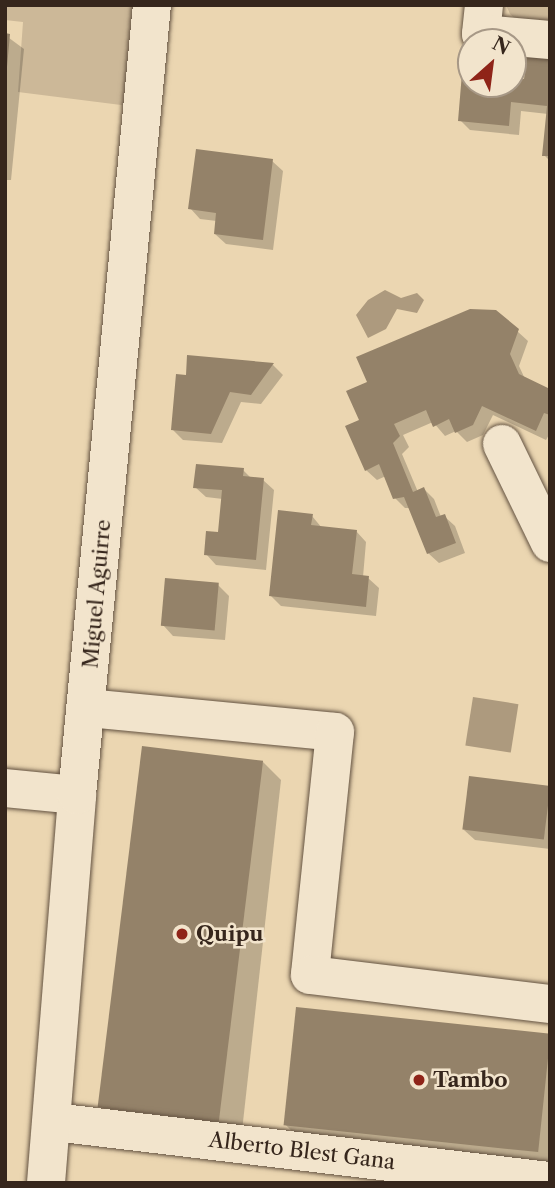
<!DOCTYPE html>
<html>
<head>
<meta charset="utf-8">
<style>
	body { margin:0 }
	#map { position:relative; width:555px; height:1188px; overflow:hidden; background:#ebd6b1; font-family:"Libre Caslon Text",serif }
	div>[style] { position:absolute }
	.green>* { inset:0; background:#ccb898 }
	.water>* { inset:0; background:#ad9a7e; transform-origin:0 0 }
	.shadow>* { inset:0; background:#0003 }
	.building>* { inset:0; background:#948269; transform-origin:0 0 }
	.roads { filter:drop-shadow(0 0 2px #635241) drop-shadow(0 0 2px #635241) }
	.minor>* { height:38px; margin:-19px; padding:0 19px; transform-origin:19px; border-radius:19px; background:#f2e4cc }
	.dots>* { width:19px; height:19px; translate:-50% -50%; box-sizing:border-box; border:4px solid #f2e4cc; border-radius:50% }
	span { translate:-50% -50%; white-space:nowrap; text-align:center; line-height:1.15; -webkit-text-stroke:5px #f2e4cc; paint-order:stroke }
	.street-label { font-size:21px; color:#36261c }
	.poi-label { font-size:21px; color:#36261c; font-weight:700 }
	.left { translate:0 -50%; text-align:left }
	.frame { position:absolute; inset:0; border:7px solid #36261c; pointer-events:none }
	.north { position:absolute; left:457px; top:28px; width:70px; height:70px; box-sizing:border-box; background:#f2e4cc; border:2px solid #a79886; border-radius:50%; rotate:28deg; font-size:19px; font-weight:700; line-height:28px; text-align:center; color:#36261c }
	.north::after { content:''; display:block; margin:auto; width:24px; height:32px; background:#8f2418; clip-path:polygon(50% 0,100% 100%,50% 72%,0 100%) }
</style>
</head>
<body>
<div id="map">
	<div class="green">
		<div style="clip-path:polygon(5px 5px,149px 5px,137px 107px,18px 92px,23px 22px,5px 20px)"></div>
		<div style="clip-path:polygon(506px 5px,550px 5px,550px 30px,525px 28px,510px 14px)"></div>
	</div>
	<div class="water">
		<div style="clip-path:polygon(385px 290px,401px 298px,417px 293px,424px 300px,417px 313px,397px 309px,386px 329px,368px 338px,356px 315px,368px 300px)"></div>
		<div style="left:473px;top:697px;width:46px;height:49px;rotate:9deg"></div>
	</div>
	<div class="shadow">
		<div style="clip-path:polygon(5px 35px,24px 49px,11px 180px,5px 180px)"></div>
		<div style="clip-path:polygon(550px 58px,550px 161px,544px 155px,548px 114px,521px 111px,519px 135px,470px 130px,460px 120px,471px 76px,471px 84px,513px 84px,513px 80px,526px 81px)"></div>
		<div style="clip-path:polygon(272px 161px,283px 171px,273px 250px,226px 244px,215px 234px,217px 221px,200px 219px,190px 208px)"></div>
		<div style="clip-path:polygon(517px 331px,528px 341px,519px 366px,525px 379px,550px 391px,550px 433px,546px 440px,493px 415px,483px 435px,467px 442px,456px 431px,445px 436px,433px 422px,403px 435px,409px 447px,402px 454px,418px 492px,424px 489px,434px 499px,441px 517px,444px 516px,455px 526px,465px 553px,439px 563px,428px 553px,410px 508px,405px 508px,395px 498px,386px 476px,377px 480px,366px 470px,348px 427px)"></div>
		<div style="clip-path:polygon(189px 357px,273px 365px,283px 375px,261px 404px,241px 402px,222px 443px,183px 440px,173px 430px,187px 377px)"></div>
		<div style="clip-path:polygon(243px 470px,252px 479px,263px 480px,274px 490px,266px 570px,216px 565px,206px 554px,219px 534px,223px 499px,206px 497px,195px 487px)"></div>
		<div style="clip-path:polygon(312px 516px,322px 528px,356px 531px,366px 542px,363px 577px,368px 578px,379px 588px,376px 616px,281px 606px,271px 596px)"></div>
		<div style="clip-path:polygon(218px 585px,229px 596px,225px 640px,173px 636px,163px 625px)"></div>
		<div style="clip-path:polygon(263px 762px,281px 780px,241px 1140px,122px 1126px,103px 1108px)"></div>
		<div style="clip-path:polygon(550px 788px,550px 849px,475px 840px,464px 830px)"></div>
		<div style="clip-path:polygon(550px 1037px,550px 1170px,303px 1143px,285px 1124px)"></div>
	</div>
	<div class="building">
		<div style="clip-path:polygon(5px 33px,10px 34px,7px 67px,5px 67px)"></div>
		<div style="clip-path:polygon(527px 54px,550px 56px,550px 156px,542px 156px,547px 106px,511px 102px,509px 126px,458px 121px,462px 73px,471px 74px,471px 84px,513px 84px,513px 78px,524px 79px)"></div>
		<div style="clip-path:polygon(196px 149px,273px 159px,263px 240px,214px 234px,216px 213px,188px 209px)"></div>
		<div style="clip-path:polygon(470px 309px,496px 310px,519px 329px,510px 354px,519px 374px,550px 389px,550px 415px,544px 413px,536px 431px,482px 406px,473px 425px,455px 433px,449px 419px,433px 427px,426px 410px,394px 424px,400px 436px,393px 443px,413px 492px,424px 487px,436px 517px,445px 514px,456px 543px,427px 554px,404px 497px,393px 499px,379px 464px,365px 471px,345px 426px,359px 420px,346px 391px,367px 382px,356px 357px)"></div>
		<div style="clip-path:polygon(187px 355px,274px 363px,251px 395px,230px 392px,211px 434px,171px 430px,176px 374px,186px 375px)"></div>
		<div style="clip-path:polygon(196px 464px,244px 468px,243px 476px,264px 478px,256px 560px,204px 555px,206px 531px,218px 532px,222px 490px,193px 488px)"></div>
		<div style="clip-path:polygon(278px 510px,313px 514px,311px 525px,357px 530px,352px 574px,369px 576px,366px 607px,269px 596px)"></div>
		<div style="left:165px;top:578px;width:54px;height:48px;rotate:5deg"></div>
		<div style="left:142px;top:746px;width:122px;height:364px;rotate:7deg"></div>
		<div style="left:469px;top:776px;width:82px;height:54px;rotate:7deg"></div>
		<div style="left:296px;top:1007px;width:256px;height:119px;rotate:6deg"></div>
	</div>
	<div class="roads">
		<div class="minor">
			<div style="left:484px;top:5px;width:29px;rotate:96deg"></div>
			<div style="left:481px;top:34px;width:69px;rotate:5deg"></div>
			<div style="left:502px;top:444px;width:110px;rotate:64.1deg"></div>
			<div style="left:87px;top:708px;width:249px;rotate:5.5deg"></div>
			<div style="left:335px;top:732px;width:244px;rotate:95.9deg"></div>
			<div style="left:310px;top:975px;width:242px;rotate:6.9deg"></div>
			<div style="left:5px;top:788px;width:72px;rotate:5.6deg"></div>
			<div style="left:54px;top:1122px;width:499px;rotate:6.8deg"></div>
			<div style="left:46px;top:1183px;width:389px;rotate:-85.4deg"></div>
			<div style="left:77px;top:795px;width:794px;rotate:-84.58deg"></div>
		</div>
	</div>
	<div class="dots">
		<div style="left:182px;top:934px;background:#8f2418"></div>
		<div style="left:419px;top:1080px;background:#8f2418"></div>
	</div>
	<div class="street-label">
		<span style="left:97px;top:594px;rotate:-85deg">Miguel Aguirre</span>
		<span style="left:302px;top:1151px;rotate:7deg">Alberto Blest Gana</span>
	</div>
	<div class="poi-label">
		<span class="left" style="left:196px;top:934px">Quipu</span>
		<span class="left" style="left:433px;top:1080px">Tambo</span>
	</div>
	<div class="frame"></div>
	<div class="north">N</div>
</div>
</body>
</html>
